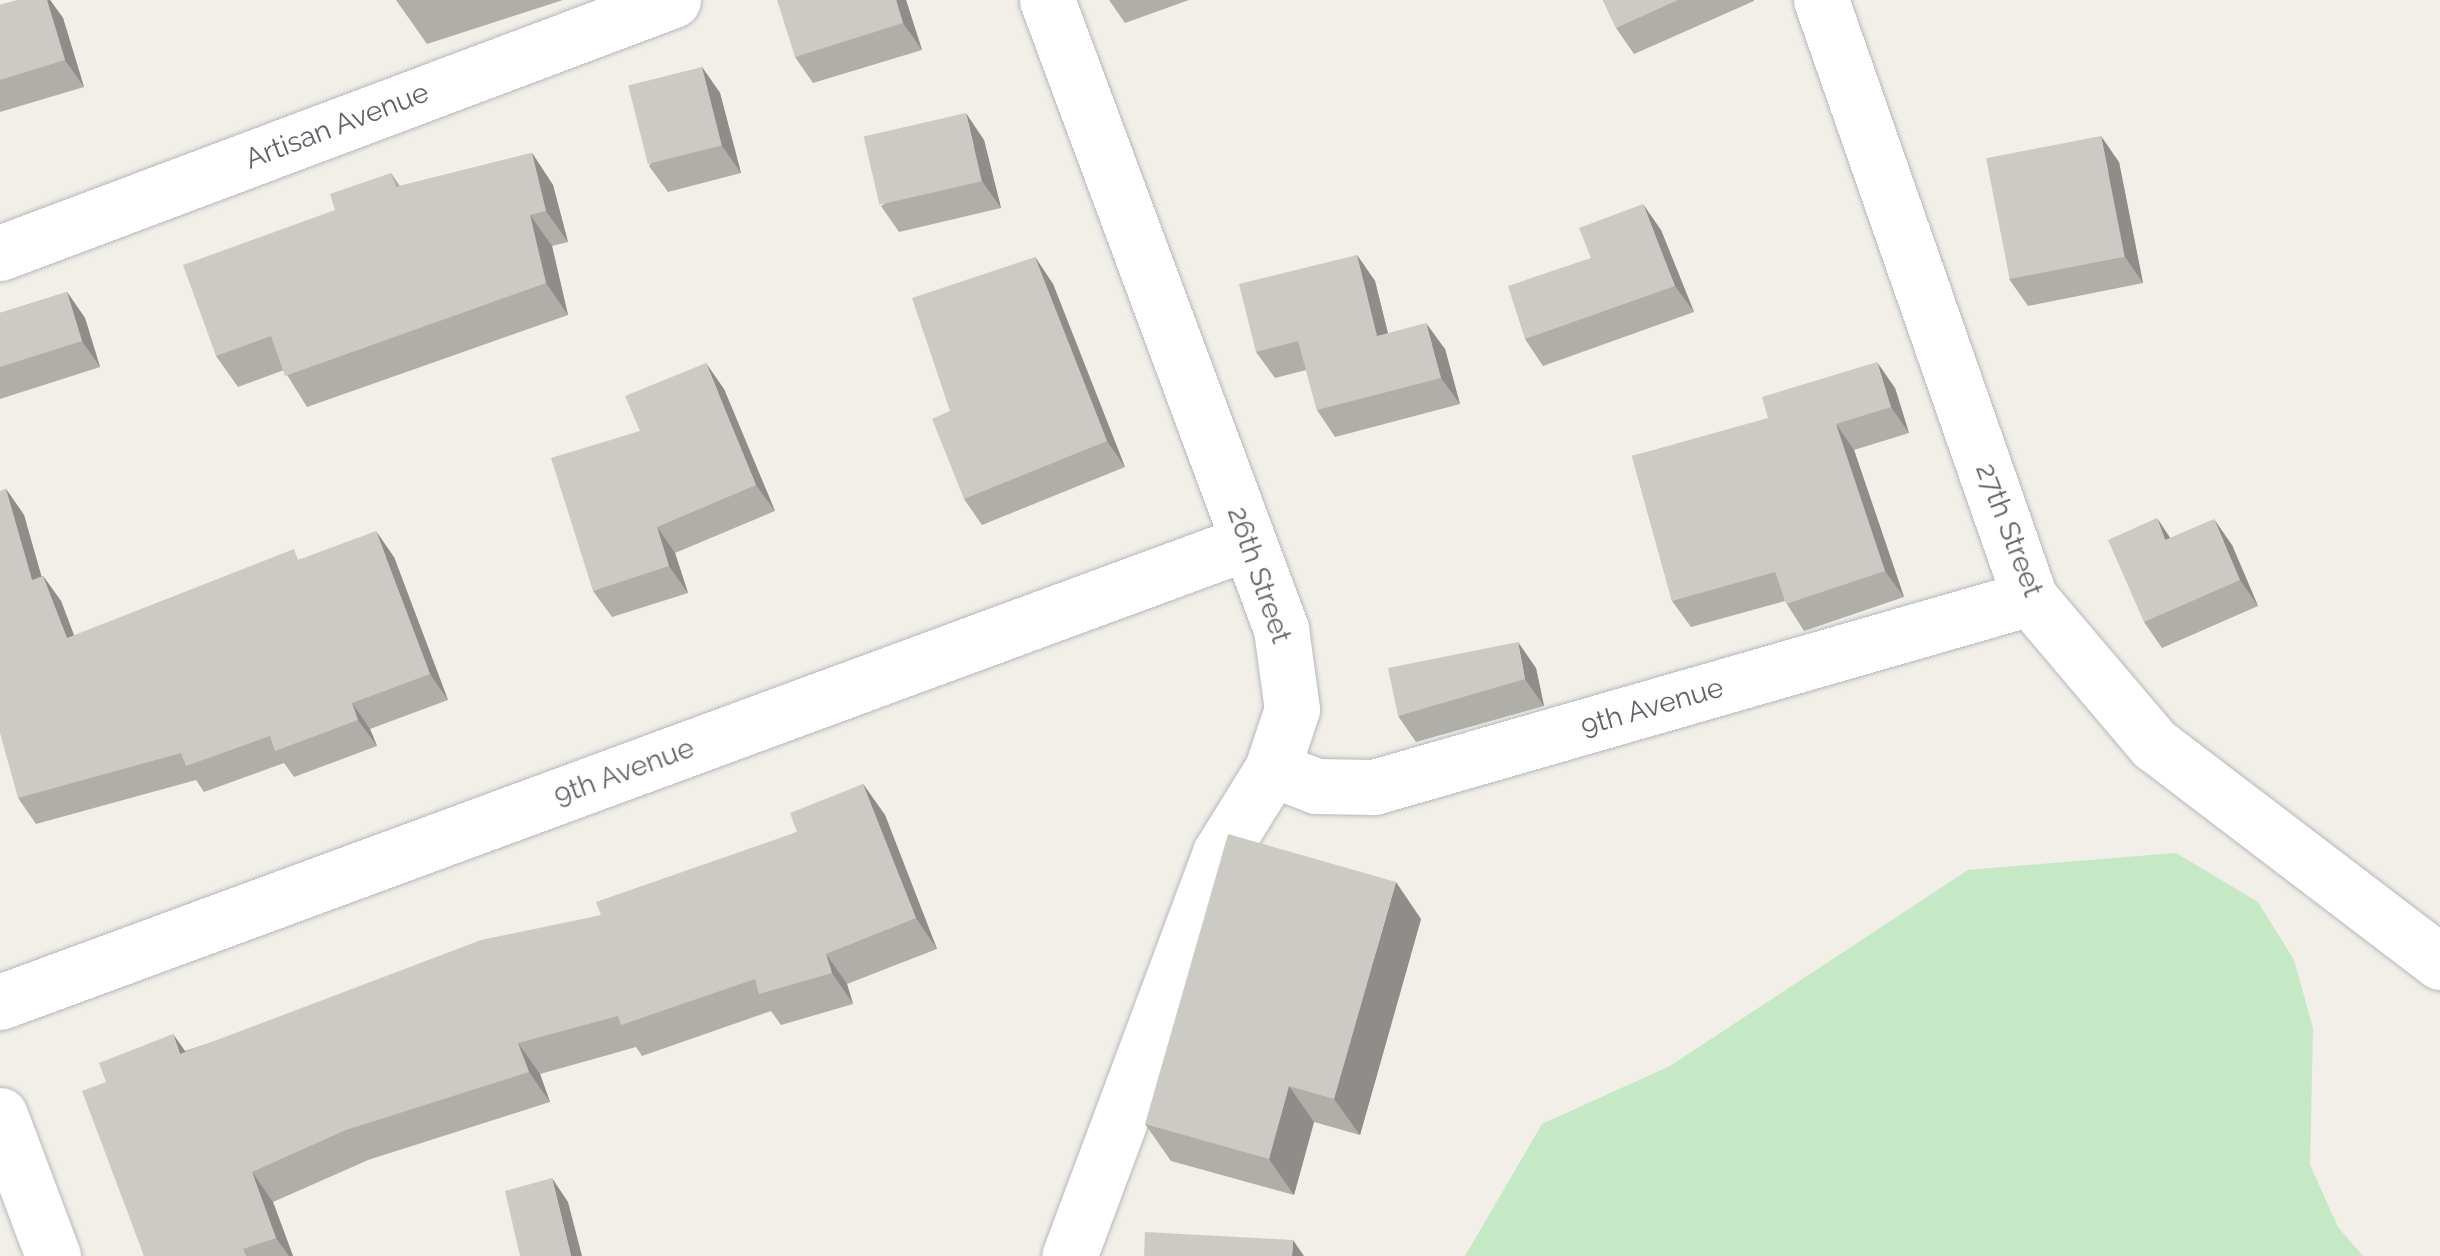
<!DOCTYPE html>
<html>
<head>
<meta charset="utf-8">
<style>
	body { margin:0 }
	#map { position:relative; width:2440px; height:1256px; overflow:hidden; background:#f1efe8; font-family:Raleway,sans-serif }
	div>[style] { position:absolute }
	.green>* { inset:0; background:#c5e8c5 }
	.roads { filter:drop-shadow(0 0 2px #b5b8bc) drop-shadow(0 0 2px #b5b8bc) }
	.minor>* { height:55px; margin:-27.5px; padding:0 27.5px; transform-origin:27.5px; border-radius:27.5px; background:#fff }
	.wall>* { inset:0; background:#afaea9 }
	.shaded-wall>* { inset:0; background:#8f8d8a }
	.building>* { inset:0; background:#cccac5; transform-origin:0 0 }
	span { translate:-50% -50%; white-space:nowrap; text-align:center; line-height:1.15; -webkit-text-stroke:8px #fff; paint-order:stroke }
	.street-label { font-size:28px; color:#5f6368 }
</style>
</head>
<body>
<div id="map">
	<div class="green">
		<div style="clip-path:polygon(2176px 853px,2258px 902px,2294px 960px,2313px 1028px,2310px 1165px,2338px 1227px,2363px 1256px,1465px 1256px,1542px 1124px,1670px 1066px,1968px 870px)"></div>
	</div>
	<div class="roads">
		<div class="minor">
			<div style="left:1047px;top:0;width:671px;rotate:69.59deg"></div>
			<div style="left:1281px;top:629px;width:81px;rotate:82.2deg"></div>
			<div style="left:1292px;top:709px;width:63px;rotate:108.4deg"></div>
			<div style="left:1272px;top:769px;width:99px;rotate:121.8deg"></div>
			<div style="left:1220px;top:853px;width:430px;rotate:110.5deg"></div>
			<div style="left:1821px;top:0;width:633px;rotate:70.74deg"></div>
			<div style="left:2030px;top:598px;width:192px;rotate:49.7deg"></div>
			<div style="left:2154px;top:744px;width:360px;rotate:37.3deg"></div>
			<div style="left:0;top:253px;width:719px;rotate:-20.6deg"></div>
			<div style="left:1272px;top:769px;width:47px;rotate:21.1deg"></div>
			<div style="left:1316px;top:786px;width:58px;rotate:1deg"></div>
			<div style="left:1374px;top:787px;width:683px;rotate:-16.07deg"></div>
			<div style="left:0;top:1002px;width:1330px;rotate:-20.23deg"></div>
			<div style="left:0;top:1115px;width:151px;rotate:69.4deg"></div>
		</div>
	</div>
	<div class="wall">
		<div style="clip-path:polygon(18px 0,50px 0,63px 18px,84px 87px,0 112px,0 5px)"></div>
		<div style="clip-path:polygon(396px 0,563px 0,427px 44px)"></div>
		<div style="clip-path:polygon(906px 0,922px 50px,813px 83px,795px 57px)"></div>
		<div style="clip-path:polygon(1109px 0,1189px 0,1125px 23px)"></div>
		<div style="clip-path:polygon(1603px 0,1754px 0,1754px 1px,1634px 54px,1616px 28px)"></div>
		<div style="clip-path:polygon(702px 67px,720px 93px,741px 173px,668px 192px,649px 166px)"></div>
		<div style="clip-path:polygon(984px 140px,1001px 208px,899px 232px,881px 206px)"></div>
		<div style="clip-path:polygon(532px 153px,553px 185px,568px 242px,552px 246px,568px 315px,307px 407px,284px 370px,238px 387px,216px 356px,335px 210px,391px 173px,400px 186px)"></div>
		<div style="clip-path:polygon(2119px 162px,2143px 283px,2028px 306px,2009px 279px)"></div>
		<div style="clip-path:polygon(1661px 230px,1694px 312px,1543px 366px,1525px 339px,1591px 258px)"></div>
		<div style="clip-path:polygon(1357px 255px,1375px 281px,1388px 333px,1445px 349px,1460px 404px,1335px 437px,1317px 410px,1306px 370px,1275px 378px,1256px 352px)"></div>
		<div style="clip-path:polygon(1035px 257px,1053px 284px,1125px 467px,982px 525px,964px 499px,950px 411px)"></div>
		<div style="clip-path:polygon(67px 292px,85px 318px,100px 367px,0 399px,0 313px)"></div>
		<div style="clip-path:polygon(1895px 388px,1909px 433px,1854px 450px,1904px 597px,1804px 631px,1785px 601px,1691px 627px,1672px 601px,1632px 456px)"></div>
		<div style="clip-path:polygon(724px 389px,775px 511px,675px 553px,688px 593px,612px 617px,593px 591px,640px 431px)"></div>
		<div style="clip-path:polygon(6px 489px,24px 515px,41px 576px,43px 576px,61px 601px,74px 636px,301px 559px,394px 557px,448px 700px,370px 729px,377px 746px,294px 777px,284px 763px,204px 792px,196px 780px,36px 824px,18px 798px,3px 490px)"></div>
		<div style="clip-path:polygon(2170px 538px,2232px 545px,2258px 606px,2162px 648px,2144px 622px)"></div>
		<div style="clip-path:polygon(1536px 668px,1544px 706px,1416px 742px,1398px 716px)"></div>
		<div style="clip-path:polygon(863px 784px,885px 815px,937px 949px,847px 984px,853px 1004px,781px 1025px,771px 1011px,642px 1056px,636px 1047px,540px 1074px,550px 1102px,368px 1160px,273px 1202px,293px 1256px,144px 1256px,106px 1082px,185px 1051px,601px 915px,797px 832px)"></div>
		<div style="clip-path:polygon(1421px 919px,1360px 1135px,1314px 1122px,1294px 1195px,1171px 1161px,1145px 1124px)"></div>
	</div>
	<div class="shaded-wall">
		<div style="clip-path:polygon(47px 0,50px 0,63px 18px,84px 87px,65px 60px)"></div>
		<div style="clip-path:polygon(896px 0,906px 0,922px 50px,903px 23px)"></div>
		<div style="clip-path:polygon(702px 67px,720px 93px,741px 173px,722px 146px)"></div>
		<div style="clip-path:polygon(966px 113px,984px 140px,1001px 208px,982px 181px)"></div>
		<div style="clip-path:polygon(2101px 136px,2119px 162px,2143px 283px,2125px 257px)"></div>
		<div style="clip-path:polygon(532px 153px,553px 185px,568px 242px,546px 211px)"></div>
		<div style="clip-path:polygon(1643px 204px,1661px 230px,1694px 312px,1675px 286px)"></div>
		<div style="clip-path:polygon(530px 215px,552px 246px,568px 315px,546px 283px)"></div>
		<div style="clip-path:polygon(1357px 255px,1375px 281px,1395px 362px,1377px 336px)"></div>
		<div style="clip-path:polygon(1035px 257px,1053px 284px,1125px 467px,1107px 441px)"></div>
		<div style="clip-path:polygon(67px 292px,85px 318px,100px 367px,82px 341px)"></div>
		<div style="clip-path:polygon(1426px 323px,1445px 349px,1460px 404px,1441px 378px)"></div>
		<div style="clip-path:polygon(1877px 362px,1895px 388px,1909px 433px,1891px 407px)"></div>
		<div style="clip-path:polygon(706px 363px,724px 389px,775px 511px,756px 485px)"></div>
		<div style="clip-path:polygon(1836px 424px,1854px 450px,1904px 597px,1885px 571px)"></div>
		<div style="clip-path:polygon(6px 489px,24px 515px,50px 606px,32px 580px)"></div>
		<div style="clip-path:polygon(2157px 518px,2175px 545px,2165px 540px)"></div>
		<div style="clip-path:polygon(2214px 519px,2232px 545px,2258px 606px,2240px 580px)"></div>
		<div style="clip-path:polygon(657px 527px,675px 553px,688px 593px,669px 566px)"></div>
		<div style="clip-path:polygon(376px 531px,394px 557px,448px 700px,430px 674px)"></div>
		<div style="clip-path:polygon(43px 576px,61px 601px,85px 664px,67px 638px)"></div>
		<div style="clip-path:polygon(1518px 642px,1536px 668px,1544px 706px,1525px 679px)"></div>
		<div style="clip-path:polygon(352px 703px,370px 729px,377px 746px,358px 720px)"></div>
		<div style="clip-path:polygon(863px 784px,885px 815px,937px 949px,916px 918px)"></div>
		<div style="clip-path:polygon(1396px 882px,1421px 919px,1360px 1135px,1334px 1099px)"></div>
		<div style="clip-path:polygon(826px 954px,847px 984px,853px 1004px,832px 973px)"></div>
		<div style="clip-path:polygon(173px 1034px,195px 1065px,180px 1054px)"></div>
		<div style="clip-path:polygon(518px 1043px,540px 1074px,550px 1102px,529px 1072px)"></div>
		<div style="clip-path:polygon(1289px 1086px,1314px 1122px,1294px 1195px,1269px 1159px)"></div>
		<div style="clip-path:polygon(252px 1172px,273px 1202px,293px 1256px,289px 1256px,276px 1238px)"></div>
		<div style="clip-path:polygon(552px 1178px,568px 1202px,582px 1256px,571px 1256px)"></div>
		<div style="clip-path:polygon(1293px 1240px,1304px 1256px,1292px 1256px)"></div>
	</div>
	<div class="building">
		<div style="clip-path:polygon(18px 0,47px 0,65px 60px,0 80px,0 5px)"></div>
		<div style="clip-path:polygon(777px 0,896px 0,903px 23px,795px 57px)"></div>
		<div style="clip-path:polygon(1603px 0,1678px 0,1616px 28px)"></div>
		<div style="left:702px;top:67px;width:81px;height:76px;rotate:76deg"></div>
		<div style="left:966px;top:113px;width:70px;height:105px;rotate:77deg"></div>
		<div style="left:2101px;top:136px;width:123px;height:117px;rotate:79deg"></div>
		<div style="clip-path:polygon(532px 153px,546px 211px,530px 215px,546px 283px,285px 376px,271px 336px,216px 356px,183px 265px,335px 210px,330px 194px,391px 173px,396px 187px)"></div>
		<div style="clip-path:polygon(1643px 204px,1675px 286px,1525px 339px,1508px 286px,1591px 258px,1579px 228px)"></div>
		<div style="clip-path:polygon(1357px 255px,1377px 336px,1426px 323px,1441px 378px,1317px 410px,1298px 341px,1256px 352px,1239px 284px)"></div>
		<div style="clip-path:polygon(1035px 257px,1107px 441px,964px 499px,932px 419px,950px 411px,912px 298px)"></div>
		<div style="clip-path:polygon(67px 292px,82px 341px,0 367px,0 313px)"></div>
		<div style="clip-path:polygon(1877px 362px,1891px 407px,1836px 424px,1885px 571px,1786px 604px,1775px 572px,1672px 601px,1632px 456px,1768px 418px,1762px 397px)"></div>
		<div style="clip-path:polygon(706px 363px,756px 485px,657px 527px,669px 566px,593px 591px,551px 458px,640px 431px,625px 396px)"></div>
		<div style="clip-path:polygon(6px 489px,32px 580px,43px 576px,67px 638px,294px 549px,298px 560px,376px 531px,430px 674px,352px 703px,358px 720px,275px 751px,270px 736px,186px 766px,181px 753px,18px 798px,0 733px,0 491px)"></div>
		<div style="clip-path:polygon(2157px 518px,2165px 540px,2214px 519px,2240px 580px,2144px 622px,2108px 540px)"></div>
		<div style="clip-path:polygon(1518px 642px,1525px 679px,1398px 716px,1388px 668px)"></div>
		<div style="clip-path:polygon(863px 784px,916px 918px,826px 954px,832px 973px,759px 994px,755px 979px,621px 1025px,618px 1016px,518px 1043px,529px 1072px,346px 1130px,252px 1172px,276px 1238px,243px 1249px,246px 1256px,144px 1256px,82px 1091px,106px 1082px,99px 1063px,173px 1034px,180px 1054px,481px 940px,601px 915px,596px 902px,797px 832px,790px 813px)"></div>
		<div style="clip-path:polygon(1228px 834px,1396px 882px,1334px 1099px,1289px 1086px,1269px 1159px,1145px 1124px)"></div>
		<div style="clip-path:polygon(552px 1178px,571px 1256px,520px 1256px,505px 1191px)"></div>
		<div style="clip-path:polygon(1145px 1232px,1293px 1240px,1292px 1256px,1144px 1256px)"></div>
	</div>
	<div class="street-label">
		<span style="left:337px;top:126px;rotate:-21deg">Artisan Avenue</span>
		<span style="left:2009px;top:530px;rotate:69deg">27th Street</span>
		<span style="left:1259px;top:575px;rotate:71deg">26th Street</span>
		<span style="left:1652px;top:707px;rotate:-16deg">9th Avenue</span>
		<span style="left:624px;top:772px;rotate:-20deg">9th Avenue</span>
	</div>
</div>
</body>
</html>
